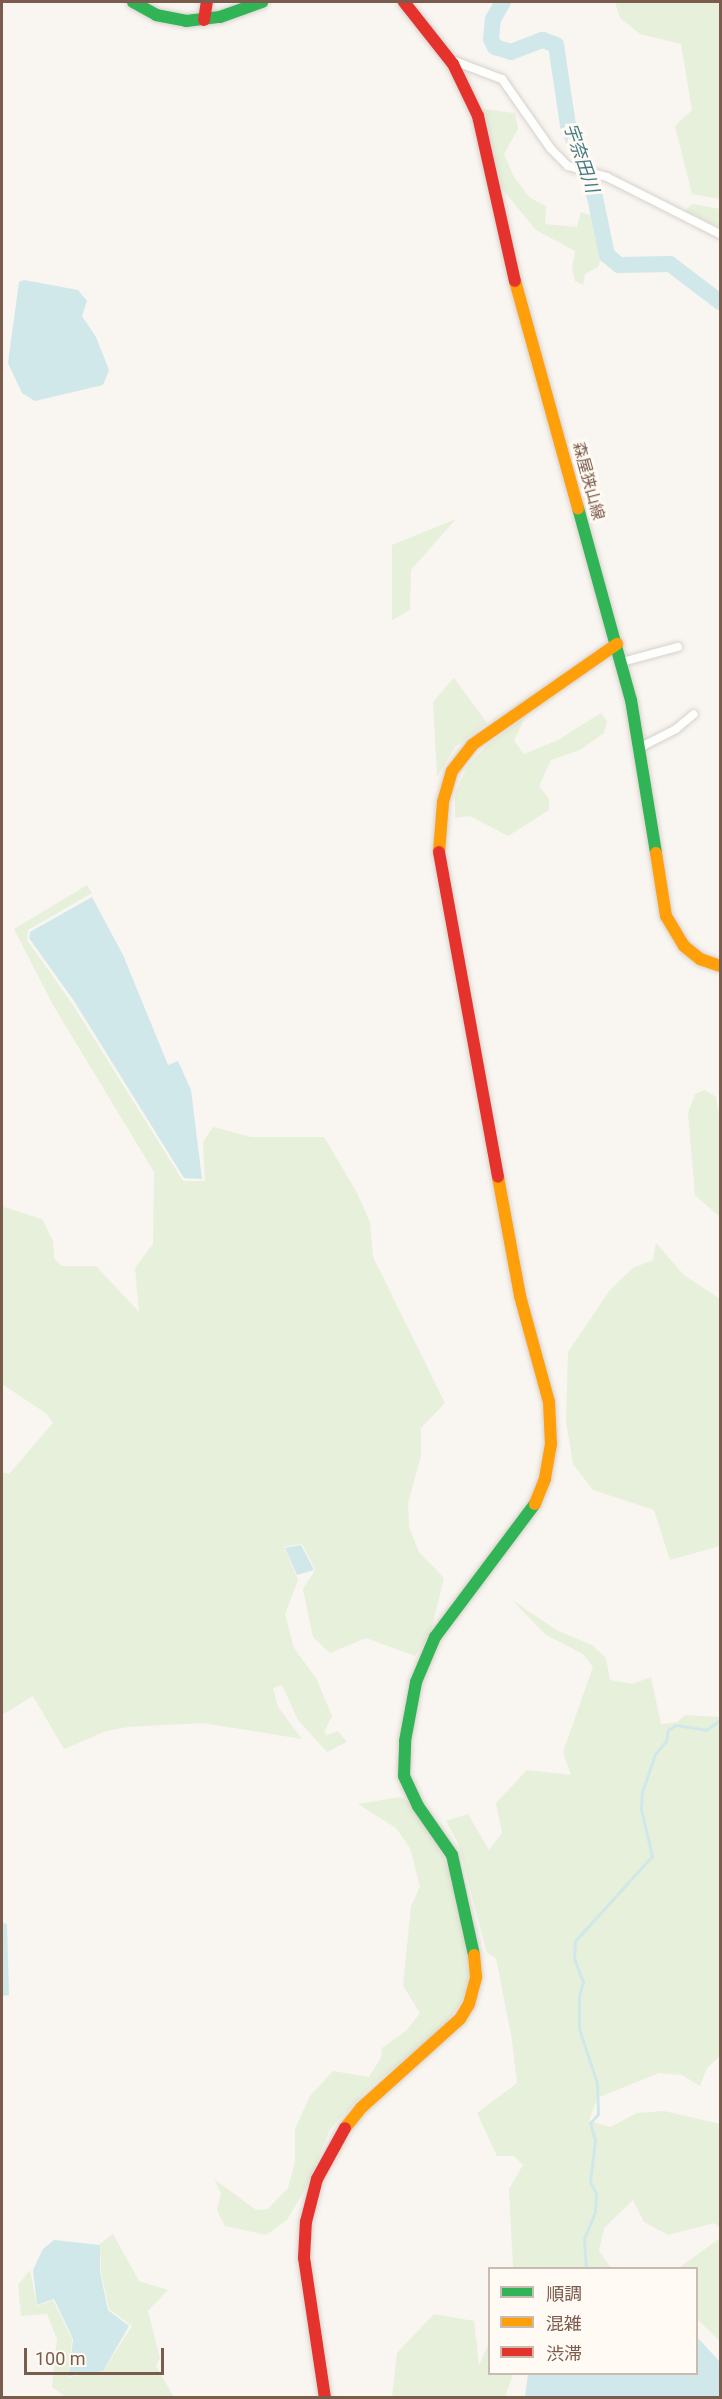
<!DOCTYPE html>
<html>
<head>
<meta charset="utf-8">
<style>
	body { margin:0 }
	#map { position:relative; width:722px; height:2399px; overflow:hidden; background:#f9f5f0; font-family:Roboto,"Noto Sans JP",sans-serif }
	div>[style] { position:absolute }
	.green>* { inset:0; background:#e7f0db }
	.water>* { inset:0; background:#d0e8ea }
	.stream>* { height:3px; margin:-1.5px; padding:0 1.5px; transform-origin:1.5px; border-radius:1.5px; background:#d0e8ea }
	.river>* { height:16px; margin:-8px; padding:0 8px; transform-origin:8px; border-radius:8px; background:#d0e8ea }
	.roads { filter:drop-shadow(0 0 2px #d7d1cb) drop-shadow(0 0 2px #d7d1cb) }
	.street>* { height:8px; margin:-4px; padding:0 4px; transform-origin:4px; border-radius:4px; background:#fefefd }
	.fast>* { height:12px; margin:-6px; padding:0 6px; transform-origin:6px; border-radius:6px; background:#30b455 }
	.slow>* { height:12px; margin:-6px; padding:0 6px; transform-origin:6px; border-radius:6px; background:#ff9f0a }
	.jam>* { height:12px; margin:-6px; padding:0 6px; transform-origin:6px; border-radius:6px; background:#e5322d }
	span { translate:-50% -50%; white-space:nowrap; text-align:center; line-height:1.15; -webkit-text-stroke:6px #fffaf3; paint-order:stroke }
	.street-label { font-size:16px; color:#7a5c4d }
	.water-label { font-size:18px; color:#437c86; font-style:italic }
	.frame { position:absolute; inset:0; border:3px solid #7a5c4d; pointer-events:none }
	.legend { position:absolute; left:488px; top:2267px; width:210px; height:108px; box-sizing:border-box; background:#fffaf3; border:2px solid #cabbb1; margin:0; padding:8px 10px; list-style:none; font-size:18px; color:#7a5c4d }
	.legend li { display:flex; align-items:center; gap:12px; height:30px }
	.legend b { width:30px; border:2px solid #cabbb1 }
	.scale { position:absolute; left:24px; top:2348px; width:140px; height:27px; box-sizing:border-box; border:3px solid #7a5c4d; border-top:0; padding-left:8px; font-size:18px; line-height:21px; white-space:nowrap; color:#7a5c4d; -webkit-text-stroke:4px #fffaf3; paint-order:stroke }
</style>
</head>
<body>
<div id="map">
	<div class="green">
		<div style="clip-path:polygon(615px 2px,720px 2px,720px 199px,692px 194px,675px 126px,692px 110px,681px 44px,640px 34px,620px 18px)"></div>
		<div style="clip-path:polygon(483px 109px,515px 113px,518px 129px,504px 154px,514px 177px,530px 198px,546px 206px,545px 224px,577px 227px,581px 212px,603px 219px,606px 248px,598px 267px,585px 274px,583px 285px,575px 281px,572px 269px,575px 251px,536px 230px,502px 189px)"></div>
		<div style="clip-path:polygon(692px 204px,720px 209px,720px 227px,685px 211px)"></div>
		<div style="clip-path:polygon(456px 519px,411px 570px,410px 610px,392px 620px,392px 545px)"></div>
		<div style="clip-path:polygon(454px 678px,487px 723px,455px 747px,437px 777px,433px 702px)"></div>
		<div style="clip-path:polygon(601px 713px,607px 721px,604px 733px,580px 750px,551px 760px,539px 786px,549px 799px,549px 810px,508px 836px,470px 816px,455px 818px,455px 793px,468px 766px,485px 747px,525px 717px,514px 741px,524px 754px,558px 740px)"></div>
		<div style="clip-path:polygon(87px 885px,92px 893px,28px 930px,27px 940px,73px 1005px,183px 1181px,205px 1181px,203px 1142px,213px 1127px,251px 1137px,324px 1137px,356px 1191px,370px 1222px,373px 1257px,445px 1403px,421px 1428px,421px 1456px,408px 1503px,409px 1527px,419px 1552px,444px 1578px,430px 1635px,415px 1656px,366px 1638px,330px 1653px,313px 1637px,303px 1589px,315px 1570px,302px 1544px,284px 1547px,298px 1580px,285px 1614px,294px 1648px,316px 1678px,332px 1716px,324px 1732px,327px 1735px,338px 1731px,347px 1742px,327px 1752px,298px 1720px,282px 1685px,273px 1688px,278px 1707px,302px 1739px,203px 1723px,128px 1727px,106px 1731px,64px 1749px,33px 1696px,2px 1715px,2px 1472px,9px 1474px,53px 1423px,47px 1414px,2px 1384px,2px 1199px,4px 1207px,42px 1219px,53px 1241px,54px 1258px,61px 1266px,96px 1266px,139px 1312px,135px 1268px,153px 1244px,154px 1172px,53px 1005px,14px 929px)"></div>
		<div style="clip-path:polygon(704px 1090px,716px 1097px,720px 1123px,720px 1217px,695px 1195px,688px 1113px,695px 1094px)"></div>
		<div style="clip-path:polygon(656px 1243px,684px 1275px,720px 1299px,720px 1546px,670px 1560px,654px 1510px,593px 1490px,573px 1464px,566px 1421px,568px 1352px,610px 1290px,633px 1268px,653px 1260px)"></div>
		<div style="clip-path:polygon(512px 1600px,558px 1631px,592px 1645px,606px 1658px,610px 1680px,632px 1684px,651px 1677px,661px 1724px,677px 1722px,685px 1715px,720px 1717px,720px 2056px,707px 2068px,700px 2086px,682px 2075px,659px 2073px,597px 2098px,589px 2121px,610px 2127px,637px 2113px,664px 2111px,720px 2124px,720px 2228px,714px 2223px,668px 2235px,644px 2222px,633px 2200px,604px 2228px,599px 2251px,611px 2268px,513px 2268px,509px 2189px,523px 2165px,514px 2156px,497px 2156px,477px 2113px,517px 2083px,512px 2040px,496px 1958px,487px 1953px,458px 1843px,446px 1821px,468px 1814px,489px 1850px,502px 1833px,496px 1803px,527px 1770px,571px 1775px,563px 1752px,593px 1667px,583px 1654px,546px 1635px)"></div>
		<div style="clip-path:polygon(400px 1797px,408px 1801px,443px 1855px,453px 1884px,468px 1946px,470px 1978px,461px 2003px,439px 2032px,371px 2086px,330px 2129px,307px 2186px,287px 2220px,266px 2235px,225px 2226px,217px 2210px,221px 2194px,214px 2179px,256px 2210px,268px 2209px,288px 2188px,295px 2162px,295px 2129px,310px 2096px,333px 2071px,369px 2077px,381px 2058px,382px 2048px,406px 2031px,420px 2013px,403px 1986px,411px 1906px,420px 1887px,410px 1848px,396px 1828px,358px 1804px)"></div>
		<div style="clip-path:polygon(113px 2234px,139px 2281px,168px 2290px,148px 2311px,160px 2358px,156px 2366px,174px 2397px,66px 2397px,52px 2387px,57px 2339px,47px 2314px,21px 2316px,18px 2285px,30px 2270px,37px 2306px,53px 2300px,72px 2339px,69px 2377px,103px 2371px,132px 2326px,109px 2309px,101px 2272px,100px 2244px)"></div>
		<div style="clip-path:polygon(720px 2238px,720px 2341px,697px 2319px,696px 2268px,679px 2268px)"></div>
		<div style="clip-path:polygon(434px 2314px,474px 2321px,479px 2365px,489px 2343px,490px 2374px,513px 2374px,505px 2397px,392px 2397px,397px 2353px)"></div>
	</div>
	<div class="water">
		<div style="clip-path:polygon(24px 280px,78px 290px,87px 301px,82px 316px,96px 337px,109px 370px,103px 385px,35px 401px,22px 393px,8px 363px,19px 282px)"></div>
		<div style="clip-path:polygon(92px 897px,123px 955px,168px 1065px,178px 1061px,191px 1090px,202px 1179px,184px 1178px,74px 1001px,29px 938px,30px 932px)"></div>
		<div style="clip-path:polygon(301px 1545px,314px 1570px,297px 1575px,285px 1548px)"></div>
		<div style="clip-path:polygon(2px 1923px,7px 1924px,9px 1995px,2px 1996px)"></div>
		<div style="clip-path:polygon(54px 2240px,100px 2245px,100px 2272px,108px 2310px,129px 2326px,103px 2371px,69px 2376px,73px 2339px,54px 2299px,37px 2305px,33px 2270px,43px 2249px)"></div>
		<div style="clip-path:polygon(697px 2337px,720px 2362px,720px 2397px,525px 2397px,528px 2374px,696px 2374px)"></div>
	</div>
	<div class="stream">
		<div style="left:586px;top:2268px;width:29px;rotate:-94deg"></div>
		<div style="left:584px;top:2239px;width:29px;rotate:-68deg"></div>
		<div style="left:595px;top:2212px;width:19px;rotate:-87deg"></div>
		<div style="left:596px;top:2193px;width:13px;rotate:-119deg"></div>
		<div style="left:590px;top:2182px;width:42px;rotate:-83.2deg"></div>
		<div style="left:595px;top:2140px;width:18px;rotate:-106deg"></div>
		<div style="left:590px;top:2123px;width:12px;rotate:-48deg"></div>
		<div style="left:598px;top:2114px;width:31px;rotate:-92deg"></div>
		<div style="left:597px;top:2083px;width:57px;rotate:-108.4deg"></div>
		<div style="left:579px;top:2029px;width:33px;rotate:-90deg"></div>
		<div style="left:579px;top:1996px;width:15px;rotate:-74deg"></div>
		<div style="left:583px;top:1982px;width:25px;rotate:-111deg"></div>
		<div style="left:574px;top:1959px;width:18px;rotate:-87deg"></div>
		<div style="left:575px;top:1941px;width:115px;rotate:-47.8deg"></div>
		<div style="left:652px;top:1856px;width:48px;rotate:-103.2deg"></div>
		<div style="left:641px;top:1809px;width:17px;rotate:-87deg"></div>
		<div style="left:642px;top:1792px;width:40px;rotate:-71.1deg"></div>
		<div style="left:655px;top:1754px;width:17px;rotate:-50deg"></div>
		<div style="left:666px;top:1741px;width:11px;rotate:-80deg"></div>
		<div style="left:668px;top:1730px;width:9px;rotate:-32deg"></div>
		<div style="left:676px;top:1725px;width:30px;rotate:9deg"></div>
		<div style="left:706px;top:1730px;width:17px;rotate:-36deg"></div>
	</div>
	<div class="river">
		<div style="left:503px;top:2px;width:20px;rotate:120deg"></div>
		<div style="left:493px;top:19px;width:20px;rotate:96deg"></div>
		<div style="left:491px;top:39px;width:9px;rotate:63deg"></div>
		<div style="left:495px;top:47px;width:17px;rotate:17deg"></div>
		<div style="left:511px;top:52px;width:34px;rotate:-21deg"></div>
		<div style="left:543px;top:40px;width:14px;rotate:21deg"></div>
		<div style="left:556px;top:45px;width:81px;rotate:81.5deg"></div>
		<div style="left:568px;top:125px;width:77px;rotate:69.4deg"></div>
		<div style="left:595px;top:197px;width:59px;rotate:78.3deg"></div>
		<div style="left:607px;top:255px;width:16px;rotate:40deg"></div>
		<div style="left:619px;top:265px;width:51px;rotate:-1.1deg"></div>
		<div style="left:670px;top:264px;width:63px;rotate:37.2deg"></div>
	</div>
	<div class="roads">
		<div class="street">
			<div style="left:449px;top:59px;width:57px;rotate:20.7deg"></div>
			<div style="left:502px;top:79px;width:85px;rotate:55deg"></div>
			<div style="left:551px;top:149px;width:24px;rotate:45deg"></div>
			<div style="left:568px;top:166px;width:41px;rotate:15.8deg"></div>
			<div style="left:607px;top:177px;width:127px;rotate:26.8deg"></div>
			<div style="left:622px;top:662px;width:58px;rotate:-15deg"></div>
			<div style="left:641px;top:747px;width:39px;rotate:-27deg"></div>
			<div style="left:676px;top:729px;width:23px;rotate:-40deg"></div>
		</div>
		<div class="fast">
			<div style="left:133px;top:2px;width:26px;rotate:29deg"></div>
			<div style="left:156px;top:15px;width:31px;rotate:11deg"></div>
			<div style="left:186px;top:21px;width:34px;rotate:-7deg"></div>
			<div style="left:220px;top:17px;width:45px;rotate:-19.7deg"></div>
			<div style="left:578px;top:508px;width:199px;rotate:74.6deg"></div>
			<div style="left:631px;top:700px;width:155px;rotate:80.7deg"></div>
			<div style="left:474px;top:1955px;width:102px;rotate:-102.4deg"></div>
			<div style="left:452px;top:1855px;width:60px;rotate:-124.8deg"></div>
			<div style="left:418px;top:1806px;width:33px;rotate:-115deg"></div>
			<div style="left:404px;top:1776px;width:35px;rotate:-88deg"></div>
			<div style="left:405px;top:1741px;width:60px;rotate:-79.4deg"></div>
			<div style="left:416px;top:1682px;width:49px;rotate:-67.1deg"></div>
			<div style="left:435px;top:1637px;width:166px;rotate:-53.1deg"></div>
		</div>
		<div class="slow">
			<div style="left:515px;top:281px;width:236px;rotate:74.5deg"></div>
			<div style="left:439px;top:852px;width:50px;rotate:-85.4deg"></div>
			<div style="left:443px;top:802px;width:32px;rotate:-74deg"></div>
			<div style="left:452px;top:771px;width:33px;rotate:-52deg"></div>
			<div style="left:472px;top:745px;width:177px;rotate:-34.9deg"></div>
			<div style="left:656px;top:853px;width:64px;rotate:81deg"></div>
			<div style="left:666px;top:916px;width:35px;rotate:59deg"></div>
			<div style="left:684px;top:946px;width:21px;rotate:39deg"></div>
			<div style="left:700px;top:959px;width:21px;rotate:19deg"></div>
			<div style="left:498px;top:1177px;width:121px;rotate:79.5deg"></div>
			<div style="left:520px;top:1296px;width:110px;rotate:74.7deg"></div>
			<div style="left:549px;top:1402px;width:42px;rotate:87.3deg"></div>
			<div style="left:551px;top:1444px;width:36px;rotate:100deg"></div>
			<div style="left:545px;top:1479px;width:27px;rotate:112deg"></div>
			<div style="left:345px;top:2128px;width:26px;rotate:-51deg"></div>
			<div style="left:361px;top:2108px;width:133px;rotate:-42deg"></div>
			<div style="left:460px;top:2019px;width:17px;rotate:-59deg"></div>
			<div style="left:469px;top:2004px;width:28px;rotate:-75deg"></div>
			<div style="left:476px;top:1977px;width:22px;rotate:-95deg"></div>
		</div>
		<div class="jam">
			<div style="left:404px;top:2px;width:79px;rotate:51.7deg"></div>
			<div style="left:453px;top:64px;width:58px;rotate:64.3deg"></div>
			<div style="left:478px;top:116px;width:169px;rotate:77.4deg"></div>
			<div style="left:204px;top:20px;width:18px;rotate:-81deg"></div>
			<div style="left:439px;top:852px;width:330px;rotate:79.7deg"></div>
			<div style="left:325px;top:2398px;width:142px;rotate:-98.5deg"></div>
			<div style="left:304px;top:2258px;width:36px;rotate:-87deg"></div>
			<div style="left:306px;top:2222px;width:44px;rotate:-75.7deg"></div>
			<div style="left:317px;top:2179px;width:58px;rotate:-61.2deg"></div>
		</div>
	</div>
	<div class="street-label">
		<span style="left:588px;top:481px;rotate:75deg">森屋狭山線</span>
	</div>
	<div class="water-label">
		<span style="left:581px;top:158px;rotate:71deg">宇奈田川</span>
	</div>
	<div class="frame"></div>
	<ul class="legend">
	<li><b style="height:8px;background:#30b455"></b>順調</li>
	<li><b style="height:8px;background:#ff9f0a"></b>混雑</li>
	<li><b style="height:8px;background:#e5322d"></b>渋滞</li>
	</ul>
	<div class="scale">100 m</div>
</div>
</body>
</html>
